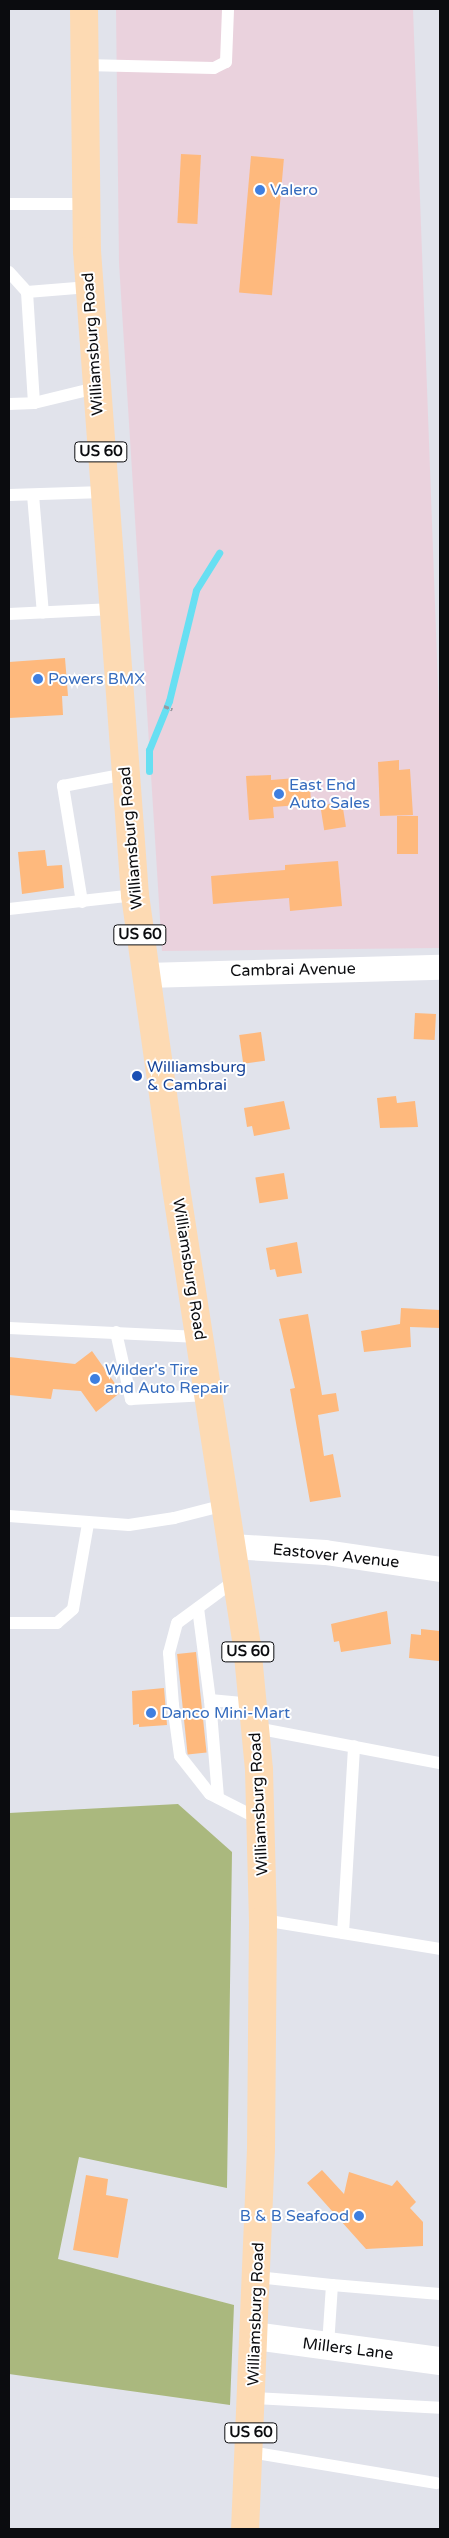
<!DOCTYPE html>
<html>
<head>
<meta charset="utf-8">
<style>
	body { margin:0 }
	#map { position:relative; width:449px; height:2538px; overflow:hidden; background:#e1e3eb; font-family:"Varela Round",sans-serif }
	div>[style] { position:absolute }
	.commercial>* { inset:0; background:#ead2dd }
	.green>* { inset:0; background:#aab87e }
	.stream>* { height:7px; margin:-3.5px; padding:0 3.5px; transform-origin:3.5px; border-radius:3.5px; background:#67dff2 }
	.building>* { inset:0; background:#feb97d; transform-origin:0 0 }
	.path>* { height:3px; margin-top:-1.5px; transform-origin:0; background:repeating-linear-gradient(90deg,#9899a0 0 5px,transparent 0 7.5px) }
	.lane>* { height:12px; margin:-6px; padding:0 6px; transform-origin:6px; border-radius:6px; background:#fff }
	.street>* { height:25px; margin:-12.5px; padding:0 12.5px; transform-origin:12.5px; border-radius:12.5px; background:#fff }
	.secondary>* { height:28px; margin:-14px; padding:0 14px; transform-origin:14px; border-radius:14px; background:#fff }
	.primary>* { height:28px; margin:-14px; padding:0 14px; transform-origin:14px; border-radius:14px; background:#fddab3 }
	.dots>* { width:14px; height:14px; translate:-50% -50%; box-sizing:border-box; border:2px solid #fff; border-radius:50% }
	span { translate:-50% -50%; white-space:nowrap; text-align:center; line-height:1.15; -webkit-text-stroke:4px #fff; paint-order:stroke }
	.shield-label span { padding:1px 4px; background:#fff; border:1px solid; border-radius:4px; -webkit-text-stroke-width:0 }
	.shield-label { font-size:15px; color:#0b0c0f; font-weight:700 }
	.shop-label { font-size:16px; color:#366cbe }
	.left { translate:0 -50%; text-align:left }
	.right { translate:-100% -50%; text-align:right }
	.street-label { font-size:16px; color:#0b0c0f }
	.transit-label { font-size:16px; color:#164399 }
	.frame { position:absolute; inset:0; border:10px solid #0b0c0f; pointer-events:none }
</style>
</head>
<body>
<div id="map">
	<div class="commercial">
		<div style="clip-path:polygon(116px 9px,413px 9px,440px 740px,440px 948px,162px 951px,119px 263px)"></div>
	</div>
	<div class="green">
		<div style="clip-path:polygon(178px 1804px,232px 1852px,227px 2188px,79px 2157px,58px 2259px,234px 2305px,230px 2405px,9px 2374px,9px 1813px)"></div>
	</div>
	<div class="stream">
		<div style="left:149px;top:771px;width:21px;rotate:-90deg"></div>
		<div style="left:149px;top:750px;width:53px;rotate:-67.8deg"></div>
		<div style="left:169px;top:701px;width:114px;rotate:-76.3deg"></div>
		<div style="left:196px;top:590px;width:44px;rotate:-58.1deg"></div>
	</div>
	<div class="building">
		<div style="left:181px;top:154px;width:20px;height:69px;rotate:3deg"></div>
		<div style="left:251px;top:156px;width:33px;height:137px;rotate:5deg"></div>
		<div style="clip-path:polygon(65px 658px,68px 696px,62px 696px,63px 715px,9px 718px,9px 662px)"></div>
		<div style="clip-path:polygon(399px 760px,399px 770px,410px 769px,413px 815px,380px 816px,378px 762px)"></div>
		<div style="clip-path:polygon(271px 775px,271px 780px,296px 778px,297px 787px,310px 786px,311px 804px,273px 807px,274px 818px,249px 820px,246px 776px)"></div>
		<div style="left:342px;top:802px;width:25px;height:22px;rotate:81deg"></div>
		<div style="left:397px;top:816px;width:21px;height:38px"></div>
		<div style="clip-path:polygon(45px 850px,47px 866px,62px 865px,64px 888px,22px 894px,18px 852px)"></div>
		<div style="clip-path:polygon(338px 861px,342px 906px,290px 911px,289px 898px,213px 904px,211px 876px,285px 870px,285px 865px)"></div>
		<div style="left:415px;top:1013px;width:21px;height:26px;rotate:3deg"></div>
		<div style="left:261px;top:1032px;width:29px;height:22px;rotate:82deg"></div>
		<div style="clip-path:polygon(396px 1096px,397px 1103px,415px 1101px,418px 1127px,380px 1128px,377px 1098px)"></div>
		<div style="clip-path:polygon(284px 1101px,290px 1129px,254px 1136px,252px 1126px,247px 1127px,244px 1108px)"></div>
		<div style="left:284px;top:1173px;width:26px;height:29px;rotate:81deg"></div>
		<div style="clip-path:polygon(297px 1242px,302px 1273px,277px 1277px,275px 1269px,270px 1270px,266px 1248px)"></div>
		<div style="clip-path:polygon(401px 1308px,440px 1310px,440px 1328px,410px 1327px,411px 1347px,364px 1352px,361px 1331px,400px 1324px)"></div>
		<div style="clip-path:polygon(308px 1314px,322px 1395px,336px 1393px,339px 1411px,318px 1415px,324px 1456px,333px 1454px,341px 1497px,310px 1502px,290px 1389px,295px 1388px,279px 1319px)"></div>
		<div style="clip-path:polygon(92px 1351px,121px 1392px,96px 1412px,81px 1391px,53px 1389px,51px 1399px,9px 1395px,9px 1357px,75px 1364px)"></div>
		<div style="clip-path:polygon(387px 1611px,391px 1644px,341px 1652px,339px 1641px,334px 1642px,331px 1624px)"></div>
		<div style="clip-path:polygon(421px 1629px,440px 1631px,439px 1661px,409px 1658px,411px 1634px,421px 1635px)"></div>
		<div style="left:196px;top:1652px;width:101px;height:19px;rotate:84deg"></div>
		<div style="clip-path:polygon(164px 1688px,167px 1725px,139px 1727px,139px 1724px,133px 1725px,132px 1691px)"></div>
		<div style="clip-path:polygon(322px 2170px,344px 2194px,349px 2172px,392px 2186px,397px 2180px,416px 2202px,410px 2208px,423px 2222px,423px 2246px,366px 2249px,307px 2183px)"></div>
		<div style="clip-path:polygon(86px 2175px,108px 2179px,106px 2195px,128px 2199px,118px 2258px,73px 2250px)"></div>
	</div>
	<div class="path">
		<div style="left:164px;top:706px;width:9px;rotate:21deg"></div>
	</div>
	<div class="lane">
		<div style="left:84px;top:65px;width:130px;rotate:1.3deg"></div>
		<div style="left:214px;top:68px;width:13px;rotate:-27deg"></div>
		<div style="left:226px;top:62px;width:53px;rotate:-87.8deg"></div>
		<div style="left:9px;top:204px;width:77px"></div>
		<div style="left:9px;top:272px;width:27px;rotate:48deg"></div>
		<div style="left:27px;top:292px;width:62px;rotate:-4.6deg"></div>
		<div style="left:27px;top:292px;width:111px;rotate:86.4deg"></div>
		<div style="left:9px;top:404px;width:25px;rotate:-2deg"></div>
		<div style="left:34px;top:403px;width:64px;rotate:-13.6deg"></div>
		<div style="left:9px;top:495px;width:95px;rotate:-1.8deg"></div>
		<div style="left:33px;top:495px;width:118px;rotate:85.2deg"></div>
		<div style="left:9px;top:614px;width:104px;rotate:-2.8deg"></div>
		<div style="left:82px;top:902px;width:118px;rotate:-99.3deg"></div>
		<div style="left:63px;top:786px;width:64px;rotate:-10.8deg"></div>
		<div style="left:9px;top:909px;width:127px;rotate:-6.3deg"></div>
		<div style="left:9px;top:1328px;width:190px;rotate:2.7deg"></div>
		<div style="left:116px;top:1332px;width:69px;rotate:77.4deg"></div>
		<div style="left:131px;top:1399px;width:77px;rotate:-3deg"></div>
		<div style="left:9px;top:1516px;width:120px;rotate:4.3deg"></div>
		<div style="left:129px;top:1525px;width:46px;rotate:-8.8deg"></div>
		<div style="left:174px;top:1518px;width:53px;rotate:-14.3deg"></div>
		<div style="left:237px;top:1579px;width:74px;rotate:143.7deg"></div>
		<div style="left:177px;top:1623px;width:31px;rotate:105deg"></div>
		<div style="left:169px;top:1653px;width:52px;rotate:85.6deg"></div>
		<div style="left:173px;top:1705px;width:51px;rotate:82.2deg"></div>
		<div style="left:180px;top:1756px;width:48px;rotate:51.7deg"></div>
		<div style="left:210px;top:1794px;width:57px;rotate:27deg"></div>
		<div style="left:198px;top:1608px;width:93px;rotate:82.6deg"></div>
		<div style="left:210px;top:1700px;width:98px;rotate:85.3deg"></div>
		<div style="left:9px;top:1623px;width:48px"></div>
		<div style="left:57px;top:1623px;width:21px;rotate:-41deg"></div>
		<div style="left:73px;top:1609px;width:86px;rotate:-80deg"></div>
		<div style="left:210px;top:1700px;width:43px;rotate:5.3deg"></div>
		<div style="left:256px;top:1728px;width:187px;rotate:10.8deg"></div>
		<div style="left:263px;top:1920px;width:179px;rotate:9.3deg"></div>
		<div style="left:343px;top:1933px;width:187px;rotate:-86.6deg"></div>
		<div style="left:257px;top:2277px;width:75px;rotate:6.1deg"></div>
		<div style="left:332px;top:2285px;width:61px;rotate:93.8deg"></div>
		<div style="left:332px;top:2285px;width:108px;rotate:4.8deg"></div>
		<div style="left:252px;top:2398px;width:188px;rotate:3deg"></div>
		<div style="left:250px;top:2452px;width:189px;rotate:9.5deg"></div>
	</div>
	<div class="street">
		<div style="left:145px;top:975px;width:295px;rotate:-1.6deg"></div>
		<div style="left:232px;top:1546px;width:93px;rotate:3.7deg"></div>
		<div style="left:325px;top:1552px;width:116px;rotate:8.4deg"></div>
	</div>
	<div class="secondary">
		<div style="left:255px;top:2336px;width:187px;rotate:7.7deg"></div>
	</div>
	<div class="primary">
		<div style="left:84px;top:9px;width:242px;rotate:89.3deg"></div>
		<div style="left:87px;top:251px;width:646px;rotate:85.74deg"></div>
		<div style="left:135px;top:895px;width:289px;rotate:82deg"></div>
		<div style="left:175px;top:1181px;width:470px;rotate:81.2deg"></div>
		<div style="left:247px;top:1645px;width:126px;rotate:84.5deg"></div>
		<div style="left:259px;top:1770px;width:150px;rotate:88.5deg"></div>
		<div style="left:263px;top:1920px;width:229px;rotate:90.5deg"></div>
		<div style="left:261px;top:2149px;width:380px;rotate:92.4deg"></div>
	</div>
	<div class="dots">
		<div style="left:260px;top:190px;background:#3f7fe0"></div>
		<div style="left:38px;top:679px;background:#3f7fe0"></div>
		<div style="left:279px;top:794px;background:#3f7fe0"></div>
		<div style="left:137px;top:1076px;background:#1a4fb4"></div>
		<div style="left:95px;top:1379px;background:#3f7fe0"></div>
		<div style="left:151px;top:1713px;background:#3f7fe0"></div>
		<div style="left:359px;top:2216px;background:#3f7fe0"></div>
	</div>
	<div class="shield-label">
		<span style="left:101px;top:452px">US 60</span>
		<span style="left:140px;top:935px">US 60</span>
		<span style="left:248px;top:1652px">US 60</span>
		<span style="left:251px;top:2433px">US 60</span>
	</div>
	<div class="shop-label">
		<span class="left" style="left:270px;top:190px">Valero</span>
		<span class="left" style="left:48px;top:679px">Powers BMX</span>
		<span class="left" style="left:289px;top:794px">East End<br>Auto Sales</span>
		<span class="left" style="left:105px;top:1379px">Wilder's Tire<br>and Auto Repair</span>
		<span class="left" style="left:161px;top:1713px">Danco Mini-Mart</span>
		<span class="right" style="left:349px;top:2216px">B &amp; B Seafood</span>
	</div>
	<div class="street-label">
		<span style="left:93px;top:344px;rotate:-94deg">Williamsburg Road</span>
		<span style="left:131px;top:838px;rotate:-95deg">Williamsburg Road</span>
		<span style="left:293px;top:970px;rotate:-1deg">Cambrai Avenue</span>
		<span style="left:189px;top:1269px;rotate:81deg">Williamsburg Road</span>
		<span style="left:336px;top:1556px;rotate:6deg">Eastover Avenue</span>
		<span style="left:259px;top:1804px;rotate:-93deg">Williamsburg Road</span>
		<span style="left:256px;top:2314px;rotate:-88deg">Williamsburg Road</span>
		<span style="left:348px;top:2349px;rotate:7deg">Millers Lane</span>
	</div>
	<div class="transit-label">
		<span class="left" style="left:147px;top:1076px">Williamsburg<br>&amp; Cambrai</span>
	</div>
	<div class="frame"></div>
</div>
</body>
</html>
